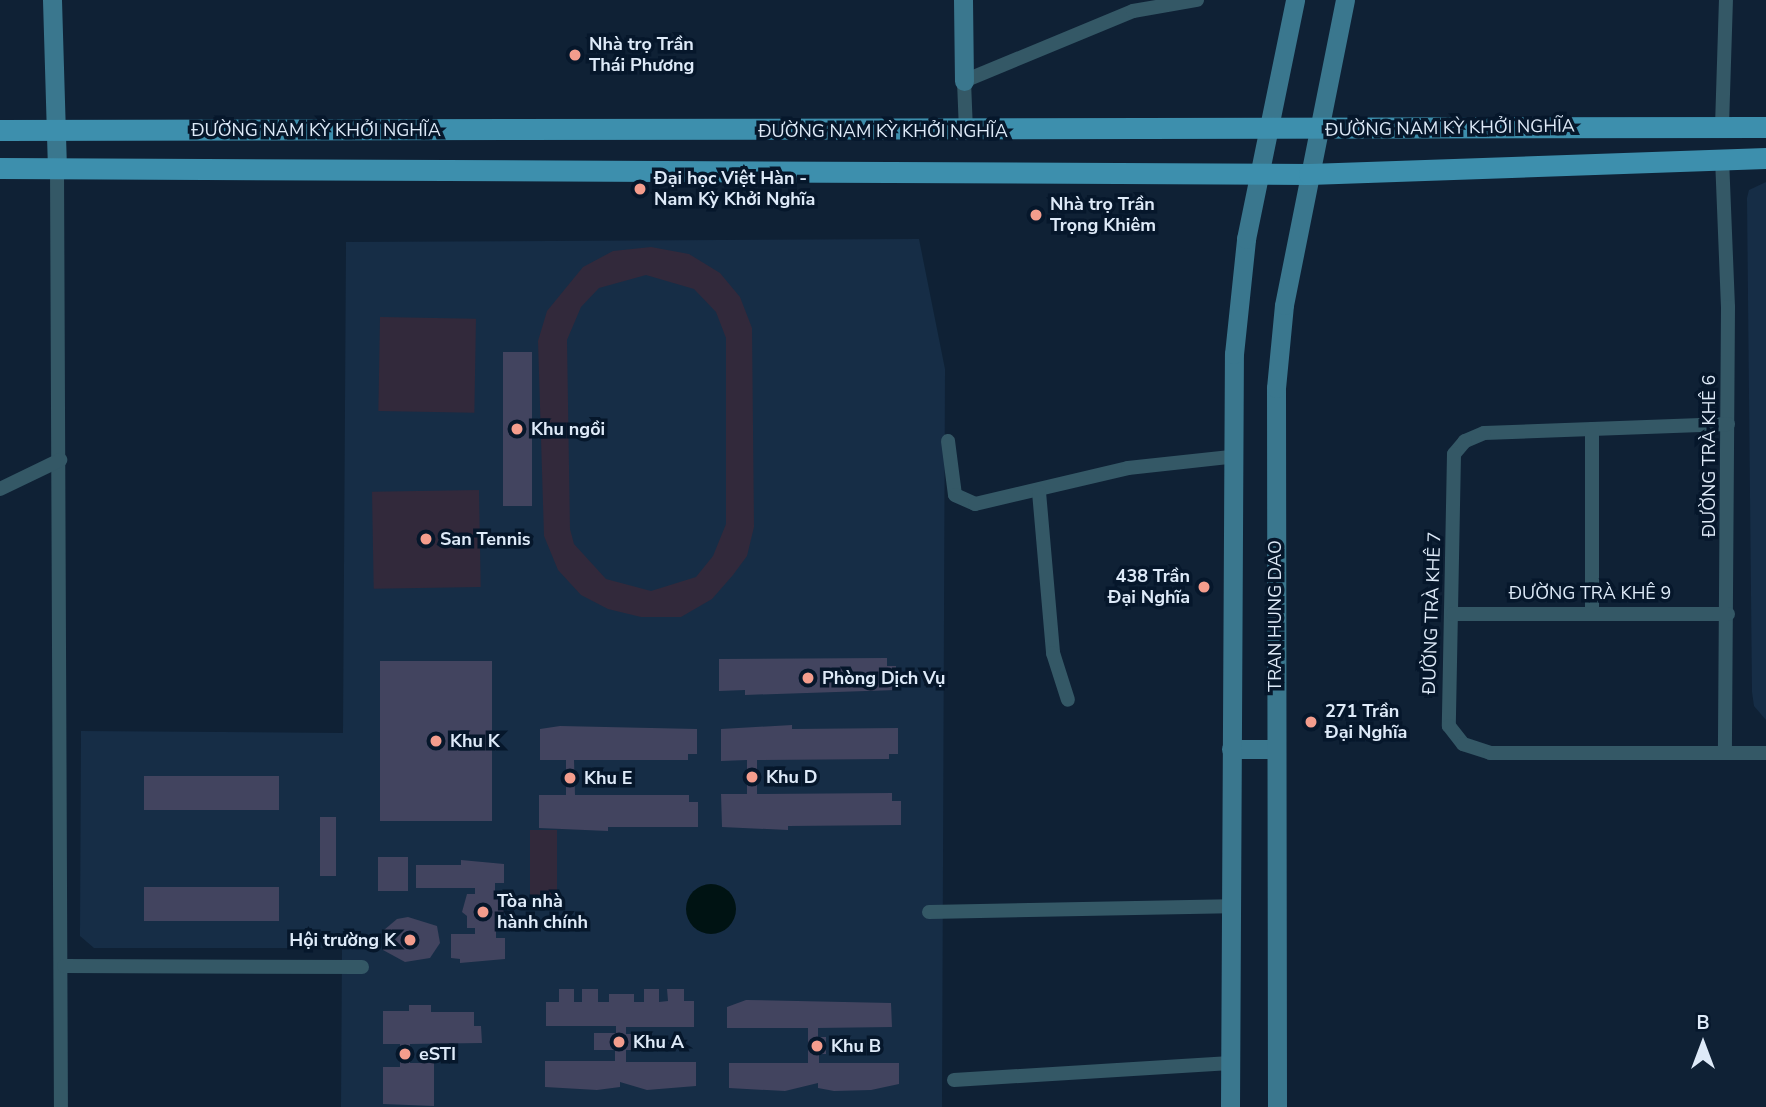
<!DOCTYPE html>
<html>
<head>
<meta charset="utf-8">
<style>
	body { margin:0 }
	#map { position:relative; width:1766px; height:1107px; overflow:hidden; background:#0f2135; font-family:"Nunito Sans",sans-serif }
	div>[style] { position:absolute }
	.built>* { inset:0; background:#162d46 }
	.green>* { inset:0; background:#32293b; transform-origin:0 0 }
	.water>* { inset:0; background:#001313 }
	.round { border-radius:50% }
	.building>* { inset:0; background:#42445f; transform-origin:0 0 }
	.street>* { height:14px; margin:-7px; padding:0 7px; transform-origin:7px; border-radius:7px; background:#345866 }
	.secondary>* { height:19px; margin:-9.5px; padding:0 9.5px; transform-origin:9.5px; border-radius:9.5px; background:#3a778e }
	.primary>* { height:21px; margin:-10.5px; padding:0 10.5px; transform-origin:10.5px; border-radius:10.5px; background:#3d8fad }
	.dots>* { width:19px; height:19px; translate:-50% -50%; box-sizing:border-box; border:4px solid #06172b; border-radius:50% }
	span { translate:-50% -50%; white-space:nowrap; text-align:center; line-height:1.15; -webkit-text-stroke:7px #06172b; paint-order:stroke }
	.poi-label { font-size:18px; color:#deeaf8; font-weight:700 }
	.left { translate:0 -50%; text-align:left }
	.right { translate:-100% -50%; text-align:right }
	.street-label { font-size:18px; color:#deeaf8 }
	.north { position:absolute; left:1668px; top:1009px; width:70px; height:70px; -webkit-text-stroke:5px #06172b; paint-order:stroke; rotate:0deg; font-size:19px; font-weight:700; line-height:28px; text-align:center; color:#deeaf8 }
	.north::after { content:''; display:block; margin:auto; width:24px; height:32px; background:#deeaf8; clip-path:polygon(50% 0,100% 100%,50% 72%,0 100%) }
</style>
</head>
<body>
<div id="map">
	<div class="built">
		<div style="clip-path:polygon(1766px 182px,1766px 720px,1754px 706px,1752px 692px,1747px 198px,1749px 190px)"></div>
		<div style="clip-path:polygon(919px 239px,945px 369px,942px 1107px,341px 1107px,342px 948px,94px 948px,80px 936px,81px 731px,343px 733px,346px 242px)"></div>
	</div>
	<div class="green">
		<div style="clip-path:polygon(evenodd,651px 247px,689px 254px,720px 273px,740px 297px,752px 328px,754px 527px,747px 556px,733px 575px,712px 599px,681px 617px,641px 617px,608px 609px,581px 595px,558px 570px,544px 536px,538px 341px,547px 311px,583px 267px,613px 251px,651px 247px,646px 275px,694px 289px,716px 312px,726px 338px,726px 524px,713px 556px,696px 577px,651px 591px,606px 579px,574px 544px,570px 529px,567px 340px,581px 307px,599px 288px,646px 275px)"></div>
		<div style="left:380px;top:317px;width:96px;height:94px;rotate:1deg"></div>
		<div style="left:479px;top:490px;width:97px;height:107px;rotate:89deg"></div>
		<div style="left:530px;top:830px;width:27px;height:73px"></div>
	</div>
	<div class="water">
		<div class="round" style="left:686px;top:884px;width:50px;height:50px"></div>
	</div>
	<div class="building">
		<div style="left:503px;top:352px;width:29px;height:154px"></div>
		<div style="clip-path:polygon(887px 658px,887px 666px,896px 666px,896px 690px,745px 695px,745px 690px,719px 691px,719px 659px)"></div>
		<div style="left:380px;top:661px;width:112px;height:160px"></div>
		<div style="clip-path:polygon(792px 725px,792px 729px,898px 728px,898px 754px,889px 754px,889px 759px,757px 760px,757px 794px,892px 793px,892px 801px,901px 801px,901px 825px,788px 826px,788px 830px,722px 827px,721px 794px,747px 794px,747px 760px,721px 761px,721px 729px)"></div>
		<div style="clip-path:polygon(560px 726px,697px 729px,697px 754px,688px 754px,688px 760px,574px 760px,575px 795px,689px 795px,689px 802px,698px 802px,698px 827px,608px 827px,608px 831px,539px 828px,539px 795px,566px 795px,566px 760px,540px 760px,540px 729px)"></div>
		<div style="left:144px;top:776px;width:135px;height:34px"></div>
		<div style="left:320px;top:817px;width:16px;height:59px"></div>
		<div style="left:408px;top:857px;width:34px;height:30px;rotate:90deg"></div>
		<div style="clip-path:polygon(461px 860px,504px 864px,504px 883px,495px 883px,495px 894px,504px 894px,504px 929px,496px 929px,496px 938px,505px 938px,505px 959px,460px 963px,460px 959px,451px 958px,451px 934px,475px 934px,475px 928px,467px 928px,467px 916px,462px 912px,467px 894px,475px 894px,475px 888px,416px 888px,416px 865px,461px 865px)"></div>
		<div style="left:144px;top:887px;width:135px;height:34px"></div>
		<div style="clip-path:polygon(408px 917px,437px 926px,440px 943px,430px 958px,405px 962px,383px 950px,384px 930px,397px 919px)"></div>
		<div style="clip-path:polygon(559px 989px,574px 989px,574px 1002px,582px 1002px,582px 989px,598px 989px,598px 1002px,609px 1002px,609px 994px,634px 994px,634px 1002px,644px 1002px,644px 989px,659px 989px,659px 1002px,668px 1001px,667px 989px,684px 989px,684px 1001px,694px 1001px,694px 1027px,626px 1027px,626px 1034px,645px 1034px,645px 1050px,626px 1050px,626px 1062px,696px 1062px,696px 1086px,647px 1090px,620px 1082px,620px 1087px,597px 1090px,545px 1087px,545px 1061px,615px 1061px,615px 1050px,594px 1050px,594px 1033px,616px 1033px,616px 1026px,546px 1026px,546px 1002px,559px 1002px)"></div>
		<div style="clip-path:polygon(746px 1000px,891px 1003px,892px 1027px,818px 1028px,818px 1037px,826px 1037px,826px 1054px,819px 1054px,819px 1063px,899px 1063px,899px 1084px,871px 1090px,834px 1091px,818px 1088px,818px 1083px,785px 1091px,729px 1088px,729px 1063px,808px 1063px,808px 1028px,727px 1028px,727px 1007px)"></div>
		<div style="clip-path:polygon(409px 1005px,431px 1005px,431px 1012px,474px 1012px,474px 1026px,481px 1026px,482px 1043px,410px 1044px,410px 1063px,434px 1063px,434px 1106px,383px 1104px,383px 1067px,400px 1067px,400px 1044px,383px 1044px,383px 1011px,409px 1011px)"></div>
	</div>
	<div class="street">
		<div style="left:1722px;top:126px;width:126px;rotate:-88.2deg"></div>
		<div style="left:966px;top:131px;width:50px;rotate:-92.3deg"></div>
		<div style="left:964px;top:81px;width:183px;rotate:-22.5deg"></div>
		<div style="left:1133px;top:11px;width:65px;rotate:-9.8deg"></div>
		<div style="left:1722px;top:158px;width:149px;rotate:87.7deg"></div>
		<div style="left:1728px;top:307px;width:446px;rotate:90.4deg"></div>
		<div style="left:57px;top:168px;width:939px;rotate:89.76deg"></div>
		<div style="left:1728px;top:424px;width:244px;rotate:177.9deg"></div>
		<div style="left:1484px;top:433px;width:21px;rotate:157deg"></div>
		<div style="left:1465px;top:441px;width:17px;rotate:130deg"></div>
		<div style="left:1454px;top:454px;width:272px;rotate:91.1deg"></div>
		<div style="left:1449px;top:726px;width:23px;rotate:52deg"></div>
		<div style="left:1463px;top:744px;width:28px;rotate:18deg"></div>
		<div style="left:1490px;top:753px;width:276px"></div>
		<div style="left:1592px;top:429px;width:181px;rotate:90deg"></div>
		<div style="left:948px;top:441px;width:54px;rotate:82.6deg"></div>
		<div style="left:955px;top:495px;width:22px;rotate:24deg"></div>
		<div style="left:975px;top:504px;width:157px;rotate:-13.2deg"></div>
		<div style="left:1128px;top:468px;width:103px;rotate:-6.2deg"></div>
		<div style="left:0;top:489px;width:67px;rotate:-25.8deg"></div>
		<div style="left:1039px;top:492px;width:162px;rotate:85deg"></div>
		<div style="left:1053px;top:653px;width:49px;rotate:72.3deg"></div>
		<div style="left:1453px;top:614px;width:275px"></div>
		<div style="left:929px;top:912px;width:300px;rotate:-1.1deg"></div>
		<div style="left:64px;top:966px;width:298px;rotate:0.2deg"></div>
		<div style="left:954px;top:1080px;width:277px;rotate:-3.5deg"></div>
	</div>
	<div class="secondary">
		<div style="left:52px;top:0;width:168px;rotate:88.3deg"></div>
		<div style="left:963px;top:0;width:81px;rotate:89.3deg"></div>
		<div style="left:1231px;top:749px;width:45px"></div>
		<div style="left:1230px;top:1107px;width:753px;rotate:-89.7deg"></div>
		<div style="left:1234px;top:354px;width:116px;rotate:-84deg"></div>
		<div style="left:1246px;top:239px;width:244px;rotate:-78.4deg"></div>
		<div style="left:1277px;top:1107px;width:719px;rotate:-90.08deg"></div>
		<div style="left:1276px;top:388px;width:83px;rotate:-84.5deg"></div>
		<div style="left:1284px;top:305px;width:311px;rotate:-78.7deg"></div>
	</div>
	<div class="primary">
		<div style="left:0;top:130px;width:1766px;rotate:-0.1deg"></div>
		<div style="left:0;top:168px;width:1309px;rotate:0.26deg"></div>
		<div style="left:1309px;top:174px;width:457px;rotate:-2deg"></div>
	</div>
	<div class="dots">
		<div style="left:575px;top:55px;background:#f49d8d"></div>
		<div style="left:640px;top:189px;background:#f49d8d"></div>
		<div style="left:1036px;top:215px;background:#f49d8d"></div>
		<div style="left:517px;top:429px;background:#f49d8d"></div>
		<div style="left:426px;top:539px;background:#f49d8d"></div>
		<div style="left:1204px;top:587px;background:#f49d8d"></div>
		<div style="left:808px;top:678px;background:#f49d8d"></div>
		<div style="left:1311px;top:722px;background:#f49d8d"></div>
		<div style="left:436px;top:741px;background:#f49d8d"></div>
		<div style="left:752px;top:777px;background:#f49d8d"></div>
		<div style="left:570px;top:778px;background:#f49d8d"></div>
		<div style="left:483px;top:912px;background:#f49d8d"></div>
		<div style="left:410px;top:940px;background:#f49d8d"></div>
		<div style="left:619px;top:1042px;background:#f49d8d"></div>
		<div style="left:817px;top:1046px;background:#f49d8d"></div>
		<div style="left:405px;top:1054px;background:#f49d8d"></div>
	</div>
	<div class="poi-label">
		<span class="left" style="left:589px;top:55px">Nhà trọ Trần<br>Thái Phương</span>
		<span class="left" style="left:654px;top:189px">Đại học Việt Hàn -<br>Nam Kỳ Khởi Nghĩa</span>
		<span class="left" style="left:1050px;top:215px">Nhà trọ Trần<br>Trọng Khiêm</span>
		<span class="left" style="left:531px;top:429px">Khu ngồi</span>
		<span class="left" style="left:440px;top:539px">San Tennis</span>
		<span class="right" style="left:1190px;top:587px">438 Trần<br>Đại Nghĩa</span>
		<span class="left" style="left:822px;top:678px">Phòng Dịch Vụ</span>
		<span class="left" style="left:1325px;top:722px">271 Trần<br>Đại Nghĩa</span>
		<span class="left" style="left:450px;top:741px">Khu K</span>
		<span class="left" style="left:766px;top:777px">Khu D</span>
		<span class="left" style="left:584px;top:778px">Khu E</span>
		<span class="left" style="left:497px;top:912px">Tòa nhà<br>hành chính</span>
		<span class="right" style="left:396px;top:940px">Hội trường K</span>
		<span class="left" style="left:633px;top:1042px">Khu A</span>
		<span class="left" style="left:831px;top:1046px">Khu B</span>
		<span class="left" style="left:419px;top:1054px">eSTI</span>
	</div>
	<div class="street-label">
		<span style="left:1450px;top:128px;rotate:-1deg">ĐƯỜNG NAM KỲ KHỞI NGHĨA</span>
		<span style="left:316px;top:130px">ĐƯỜNG NAM KỲ KHỞI NGHĨA</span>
		<span style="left:883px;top:131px">ĐƯỜNG NAM KỲ KHỞI NGHĨA</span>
		<span style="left:1709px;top:456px;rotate:-90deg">ĐƯỜNG TRÀ KHÊ 6</span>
		<span style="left:1590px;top:593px">ĐƯỜNG TRÀ KHÊ 9</span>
		<span style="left:1432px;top:613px;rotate:-88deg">ĐƯỜNG TRÀ KHÊ 7</span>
		<span style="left:1275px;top:616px;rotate:-90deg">TRAN HUNG DAO</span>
	</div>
	<div class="north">B</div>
</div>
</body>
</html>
